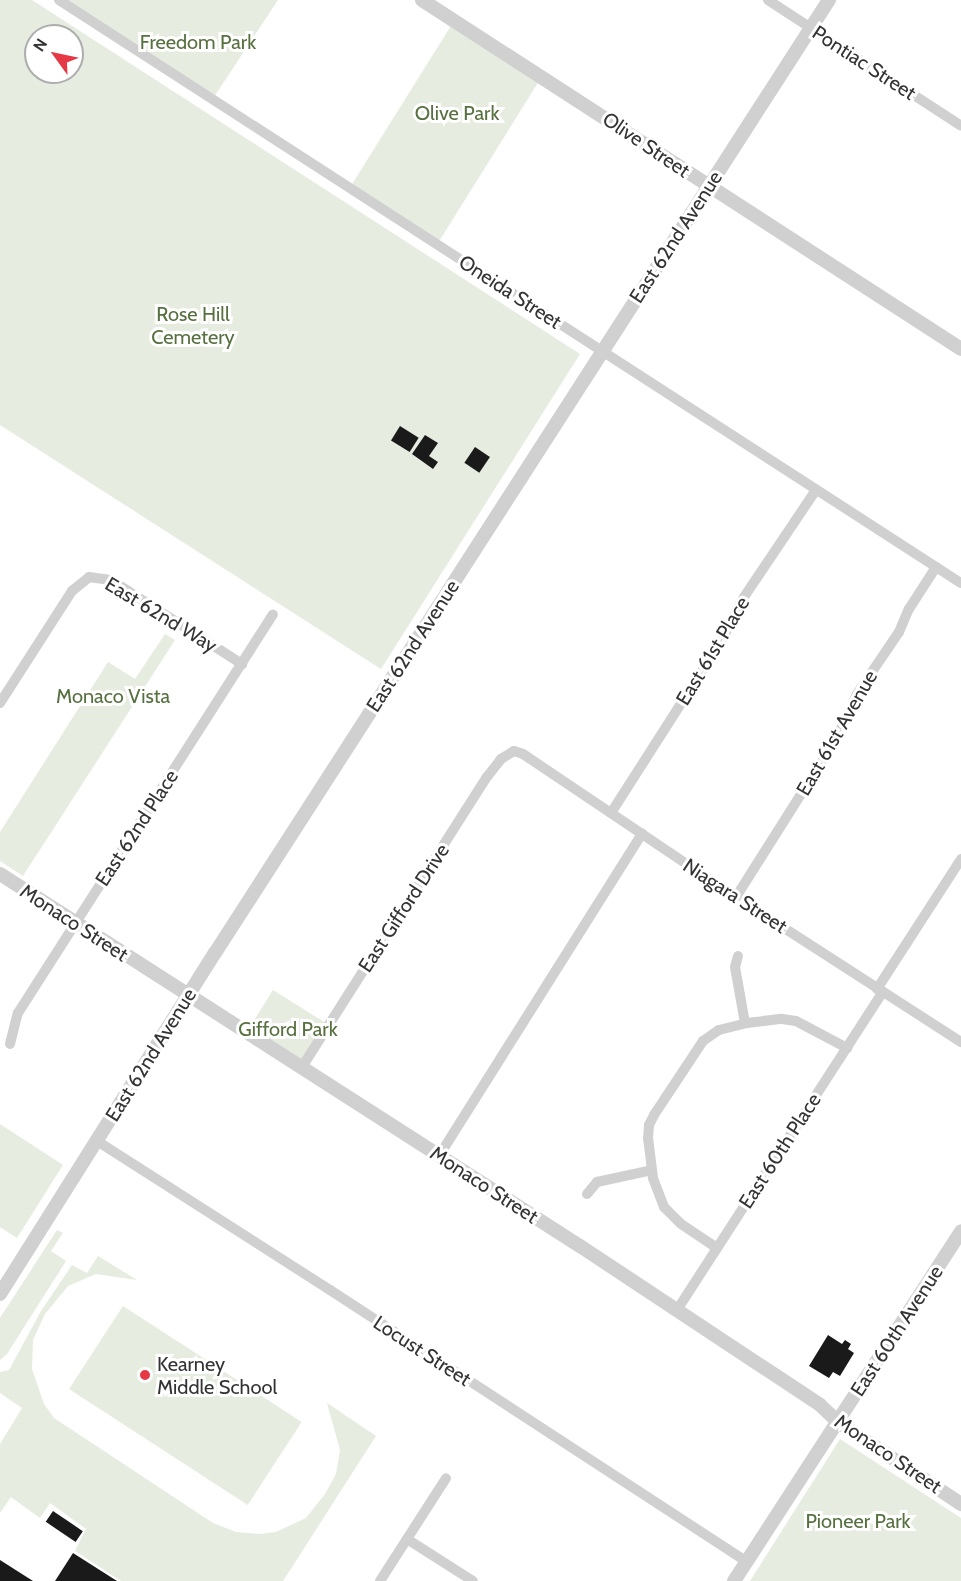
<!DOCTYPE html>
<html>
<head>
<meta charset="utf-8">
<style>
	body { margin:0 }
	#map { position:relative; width:961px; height:1581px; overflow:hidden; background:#fff; font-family:Cabin,sans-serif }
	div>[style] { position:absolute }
	.green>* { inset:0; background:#e6ecdf; transform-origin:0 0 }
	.building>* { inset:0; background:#1a1a1a; transform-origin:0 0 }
	.minor>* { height:10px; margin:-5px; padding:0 5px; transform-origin:5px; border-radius:5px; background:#d0d0d0 }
	.tertiary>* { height:14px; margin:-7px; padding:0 7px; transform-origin:7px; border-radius:7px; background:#d0d0d0 }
	.dots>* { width:16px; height:16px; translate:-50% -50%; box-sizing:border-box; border:3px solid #fff; border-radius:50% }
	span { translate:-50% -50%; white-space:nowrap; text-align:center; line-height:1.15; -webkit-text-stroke:6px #fff; paint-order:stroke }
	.park-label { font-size:20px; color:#56703f }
	.street-label { font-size:20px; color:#333 }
	.poi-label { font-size:20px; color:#333 }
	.left { translate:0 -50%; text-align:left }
	.north { position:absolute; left:24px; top:24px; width:60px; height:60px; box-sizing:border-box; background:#fff; border:2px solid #adadad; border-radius:50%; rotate:303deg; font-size:16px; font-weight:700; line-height:24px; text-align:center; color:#333 }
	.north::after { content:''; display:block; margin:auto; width:21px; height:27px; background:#e63946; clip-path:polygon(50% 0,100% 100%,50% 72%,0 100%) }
</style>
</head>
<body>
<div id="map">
	<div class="green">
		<div style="clip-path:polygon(evenodd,0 0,32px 0,580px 354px,381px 669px,0 425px,0 0,36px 36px,72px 36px,72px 72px,36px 72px,36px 36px)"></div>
		<div style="clip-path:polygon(63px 0,278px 0,212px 100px)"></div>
		<div style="left:454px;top:21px;width:104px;height:197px;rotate:32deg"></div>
		<div style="clip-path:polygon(165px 634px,175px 640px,23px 876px,0 861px,0 832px,108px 662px,135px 679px)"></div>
		<div style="left:273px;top:990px;width:66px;height:49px;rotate:32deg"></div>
		<div style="clip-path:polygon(0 1124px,63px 1165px,17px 1238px,0 1227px)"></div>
		<div style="clip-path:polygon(57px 1230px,63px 1233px,51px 1251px,66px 1261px,7px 1354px,0 1360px,0 1318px)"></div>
		<div style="clip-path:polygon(98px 1256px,137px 1280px,96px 1274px,68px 1286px,45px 1314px,33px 1340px,32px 1369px,44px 1404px,54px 1418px,213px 1523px,236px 1532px,260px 1534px,276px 1532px,306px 1518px,325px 1494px,336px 1474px,340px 1450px,327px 1403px,376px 1436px,283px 1581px,121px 1581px,75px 1551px,86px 1529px,50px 1503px,40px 1518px,11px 1497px,0 1513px,0 1444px,22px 1408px,0 1393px,0 1372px,9px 1370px,41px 1311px,72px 1265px,87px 1273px)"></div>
		<div style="left:123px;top:1306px;width:213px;height:99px;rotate:33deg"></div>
		<div style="clip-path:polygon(840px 1439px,961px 1518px,961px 1581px,750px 1581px)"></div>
	</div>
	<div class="building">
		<div style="left:400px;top:426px;width:22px;height:17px;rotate:32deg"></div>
		<div style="clip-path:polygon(425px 435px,438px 443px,429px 456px,438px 462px,433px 469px,412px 454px)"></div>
		<div style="left:475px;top:447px;width:18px;height:19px;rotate:34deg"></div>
		<div style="clip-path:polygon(828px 1335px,842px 1344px,845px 1340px,851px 1344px,848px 1349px,854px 1353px,840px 1376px,833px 1372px,829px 1378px,809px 1366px)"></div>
		<div style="left:53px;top:1511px;width:36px;height:13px;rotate:34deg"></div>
		<div style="clip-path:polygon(73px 1553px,117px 1581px,55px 1581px)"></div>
		<div style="clip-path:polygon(0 1560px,33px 1581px,0 1581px)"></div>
	</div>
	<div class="minor">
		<div style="left:59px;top:0;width:1074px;rotate:32.88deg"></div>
		<div style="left:768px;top:0;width:230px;rotate:33.1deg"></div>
		<div style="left:0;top:703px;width:133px;rotate:-57.3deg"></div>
		<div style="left:72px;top:591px;width:22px;rotate:-39deg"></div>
		<div style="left:89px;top:577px;width:22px;rotate:8deg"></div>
		<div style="left:111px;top:580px;width:156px;rotate:32.7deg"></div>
		<div style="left:611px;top:813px;width:208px;rotate:-57.4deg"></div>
		<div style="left:723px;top:638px;width:42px;rotate:-63.4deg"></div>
		<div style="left:742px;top:600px;width:133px;rotate:-56.1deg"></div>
		<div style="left:736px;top:897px;width:189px;rotate:-57.7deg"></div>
		<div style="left:837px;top:737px;width:47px;rotate:-65.1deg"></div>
		<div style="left:857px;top:694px;width:75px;rotate:-55.9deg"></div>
		<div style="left:899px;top:632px;width:25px;rotate:-67deg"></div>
		<div style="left:909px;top:609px;width:50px;rotate:-57.3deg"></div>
		<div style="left:738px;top:956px;width:11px;rotate:105deg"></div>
		<div style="left:735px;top:967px;width:57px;rotate:79.9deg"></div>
		<div style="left:877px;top:989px;width:155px;rotate:-57.1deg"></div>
		<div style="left:10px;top:1044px;width:32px;rotate:-76deg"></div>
		<div style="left:18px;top:1013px;width:473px;rotate:-57.4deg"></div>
		<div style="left:302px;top:1067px;width:344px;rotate:-57.5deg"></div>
		<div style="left:487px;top:777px;width:23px;rotate:-52deg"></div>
		<div style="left:501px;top:759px;width:15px;rotate:-32deg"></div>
		<div style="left:514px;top:751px;width:9px;rotate:18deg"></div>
		<div style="left:523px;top:754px;width:257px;rotate:33.9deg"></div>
		<div style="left:736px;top:897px;width:268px;rotate:32.8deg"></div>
		<div style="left:97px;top:1141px;width:277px;rotate:32.6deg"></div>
		<div style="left:330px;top:1290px;width:498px;rotate:33.1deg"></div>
		<div style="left:439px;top:1156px;width:381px;rotate:-57.8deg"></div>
		<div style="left:587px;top:1194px;width:16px;rotate:-50deg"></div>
		<div style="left:597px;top:1182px;width:56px;rotate:-12.3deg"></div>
		<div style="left:717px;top:1248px;width:43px;rotate:-146.3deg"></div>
		<div style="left:681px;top:1224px;width:24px;rotate:-135deg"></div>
		<div style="left:664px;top:1207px;width:31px;rotate:-111deg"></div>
		<div style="left:653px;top:1178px;width:39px;rotate:-97deg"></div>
		<div style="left:648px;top:1139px;width:14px;rotate:-86deg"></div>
		<div style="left:649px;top:1125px;width:11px;rotate:-63deg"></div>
		<div style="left:654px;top:1115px;width:89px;rotate:-56.5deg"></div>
		<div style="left:703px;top:1041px;width:19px;rotate:-35deg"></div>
		<div style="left:719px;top:1030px;width:29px;rotate:-14deg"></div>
		<div style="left:747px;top:1023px;width:35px;rotate:-7deg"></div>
		<div style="left:782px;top:1019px;width:14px;rotate:8deg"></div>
		<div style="left:796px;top:1021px;width:58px;rotate:27.9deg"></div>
		<div style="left:677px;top:1310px;width:379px;rotate:-57.1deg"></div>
		<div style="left:407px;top:1539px;width:78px;rotate:32.5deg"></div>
		<div style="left:380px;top:1581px;width:122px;rotate:-57.3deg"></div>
	</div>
	<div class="tertiary">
		<div style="left:422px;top:0;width:642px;rotate:32.92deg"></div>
		<div style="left:0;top:874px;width:689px;rotate:32.68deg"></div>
		<div style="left:580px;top:1246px;width:288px;rotate:33.5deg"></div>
		<div style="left:820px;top:1405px;width:25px;rotate:43deg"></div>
		<div style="left:838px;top:1422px;width:148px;rotate:33.7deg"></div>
		<div style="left:0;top:1294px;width:403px;rotate:-57.8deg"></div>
		<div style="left:215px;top:953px;width:1134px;rotate:-57.21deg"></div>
		<div style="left:734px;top:1581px;width:417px;rotate:-57deg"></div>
	</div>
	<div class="dots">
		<div style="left:145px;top:1375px;background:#e63946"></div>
	</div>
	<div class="park-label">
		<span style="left:198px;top:42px">Freedom Park</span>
		<span style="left:457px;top:113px">Olive Park</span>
		<span style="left:193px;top:326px">Rose Hill<br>Cemetery</span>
		<span style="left:113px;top:696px">Monaco Vista</span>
		<span style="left:288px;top:1029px">Gifford Park</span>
		<span style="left:858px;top:1521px">Pioneer Park</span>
	</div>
	<div class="street-label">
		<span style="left:864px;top:63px;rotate:33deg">Pontiac Street</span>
		<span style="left:646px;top:145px;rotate:34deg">Olive Street</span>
		<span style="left:676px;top:237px;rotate:-57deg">East 62nd Avenue</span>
		<span style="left:510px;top:292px;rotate:33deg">Oneida Street</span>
		<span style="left:161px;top:615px;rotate:31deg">East 62nd Way</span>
		<span style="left:413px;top:646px;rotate:-57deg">East 62nd Avenue</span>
		<span style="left:713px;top:651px;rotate:-59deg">East 61st Place</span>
		<span style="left:837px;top:733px;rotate:-60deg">East 61st Avenue</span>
		<span style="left:137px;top:828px;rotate:-57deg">East 62nd Place</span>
		<span style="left:735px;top:896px;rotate:33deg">Niagara Street</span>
		<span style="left:404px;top:908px;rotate:-57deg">East Gifford Drive</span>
		<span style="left:74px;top:923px;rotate:33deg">Monaco Street</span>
		<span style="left:151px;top:1055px;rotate:-58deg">East 62nd Avenue</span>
		<span style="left:780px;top:1151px;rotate:-57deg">East 60th Place</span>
		<span style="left:484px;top:1185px;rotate:33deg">Monaco Street</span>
		<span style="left:897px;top:1331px;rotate:-57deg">East 60th Avenue</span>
		<span style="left:422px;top:1351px;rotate:33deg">Locust Street</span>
		<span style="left:888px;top:1454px;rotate:34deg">Monaco Street</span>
	</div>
	<div class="poi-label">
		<span class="left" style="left:157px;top:1376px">Kearney<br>Middle School</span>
	</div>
	<div class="north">N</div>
</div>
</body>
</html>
